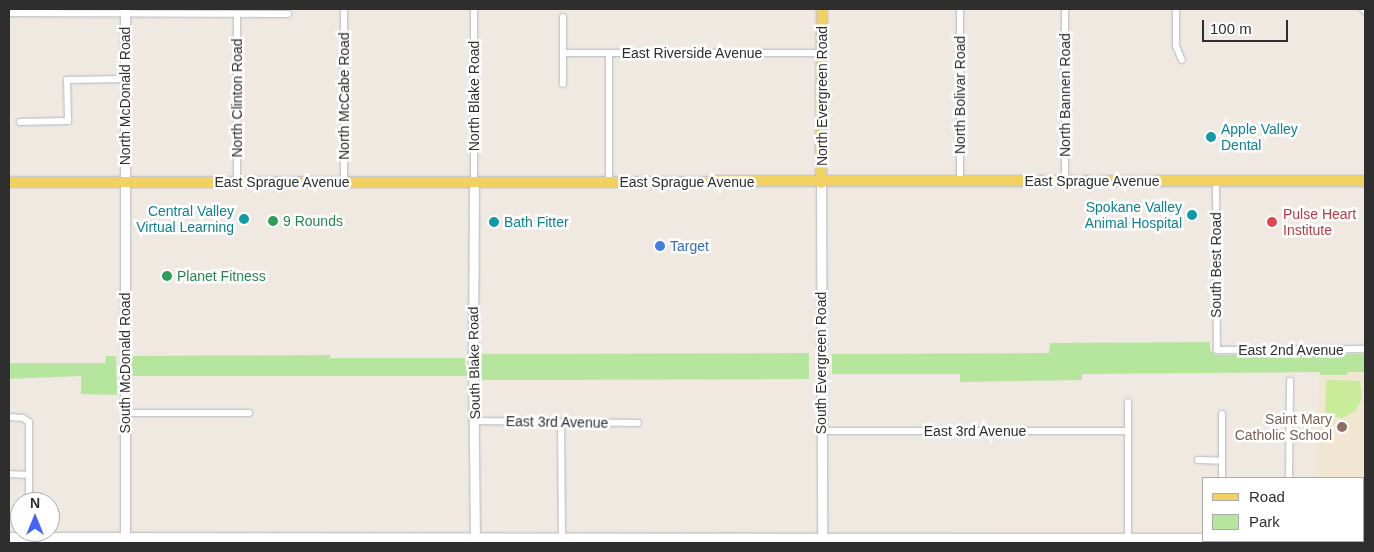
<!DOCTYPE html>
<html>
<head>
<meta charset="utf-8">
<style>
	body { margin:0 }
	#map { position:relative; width:1374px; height:552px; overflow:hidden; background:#efe9e1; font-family:Helvetica,sans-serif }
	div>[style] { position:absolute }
	.education>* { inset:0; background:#f0e6d1 }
	.green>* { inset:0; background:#b6e59e }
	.pitch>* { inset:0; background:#c9ec9a }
	.roads { filter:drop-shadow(0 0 1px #b4b7c1) drop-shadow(0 0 1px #b4b7c1) }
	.street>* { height:6px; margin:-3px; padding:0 3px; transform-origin:3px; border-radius:3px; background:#fff }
	.secondary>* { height:9px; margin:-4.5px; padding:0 4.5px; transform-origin:4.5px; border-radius:4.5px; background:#fff }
	.primary>* { height:10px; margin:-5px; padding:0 5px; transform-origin:5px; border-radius:5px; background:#f2d163 }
	.dots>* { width:14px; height:14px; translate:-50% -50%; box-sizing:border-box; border:2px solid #fff; border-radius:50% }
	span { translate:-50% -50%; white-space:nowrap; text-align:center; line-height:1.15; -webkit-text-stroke:5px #fff; paint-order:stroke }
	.street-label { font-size:14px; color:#2e2e2e }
	.culture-label { font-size:14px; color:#0d838f }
	.left { translate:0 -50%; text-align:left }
	.right { translate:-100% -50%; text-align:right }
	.health-label { font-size:14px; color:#be3a42 }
	.leisure-label { font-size:14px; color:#27864d }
	.shop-label { font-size:14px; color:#366cbe }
	.education-label { font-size:14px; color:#785e54 }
	.frame { position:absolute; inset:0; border:10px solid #2e2e2e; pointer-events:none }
	.legend { position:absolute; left:1202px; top:477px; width:162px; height:65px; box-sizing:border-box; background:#fff; border:1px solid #ababab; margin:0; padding:6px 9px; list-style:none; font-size:15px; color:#2e2e2e }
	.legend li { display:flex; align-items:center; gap:10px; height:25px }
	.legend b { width:25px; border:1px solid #ababab }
	.north { position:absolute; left:10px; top:492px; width:50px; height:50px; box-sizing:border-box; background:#fff; border:1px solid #ababab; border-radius:50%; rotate:0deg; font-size:14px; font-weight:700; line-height:20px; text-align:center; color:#2e2e2e }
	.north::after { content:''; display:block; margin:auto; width:18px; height:22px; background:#4264fb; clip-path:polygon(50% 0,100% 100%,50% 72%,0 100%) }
	.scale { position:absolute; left:1202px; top:20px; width:86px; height:22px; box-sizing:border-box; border:2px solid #2e2e2e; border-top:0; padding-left:6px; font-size:15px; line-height:18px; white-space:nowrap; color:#2e2e2e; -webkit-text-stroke:4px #fff; paint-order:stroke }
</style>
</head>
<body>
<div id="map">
	<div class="education">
		<div style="clip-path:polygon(1347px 372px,1365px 372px,1365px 530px,1363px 530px,1363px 478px,1317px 478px,1319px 375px,1346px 376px)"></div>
	</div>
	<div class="green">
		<div style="clip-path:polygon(1210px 342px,1210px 350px,1216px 355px,1365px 354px,1365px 372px,1347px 372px,1347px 375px,1320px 375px,1320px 372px,1082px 374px,1082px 380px,960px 382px,960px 374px,832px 374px,832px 354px,1049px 353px,1050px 343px)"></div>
		<div style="clip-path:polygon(809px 353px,809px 379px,476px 380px,476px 366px,480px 366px,480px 354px)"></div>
		<div style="clip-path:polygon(330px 355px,330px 358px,465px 358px,465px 366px,469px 366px,469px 376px,132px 376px,132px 356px)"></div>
		<div style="clip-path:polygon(106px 356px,116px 356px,117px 395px,81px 394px,81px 376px,9px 379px,9px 363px,105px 363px)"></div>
	</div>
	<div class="pitch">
		<div style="clip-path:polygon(1328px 380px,1360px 381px,1362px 398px,1356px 411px,1342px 418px,1325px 415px,1326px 383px)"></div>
	</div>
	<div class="roads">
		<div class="street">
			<div style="left:344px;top:9px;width:174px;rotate:90deg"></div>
			<div style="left:1176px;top:9px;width:37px;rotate:90deg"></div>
			<div style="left:1176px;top:46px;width:15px;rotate:67deg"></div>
			<div style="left:1363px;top:9px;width:3px;rotate:45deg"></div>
			<div style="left:9px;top:13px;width:279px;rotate:0.2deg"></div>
			<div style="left:563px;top:53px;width:258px"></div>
			<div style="left:609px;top:53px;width:129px;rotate:90deg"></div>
			<div style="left:563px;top:84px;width:67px;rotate:-90deg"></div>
			<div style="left:20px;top:122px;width:48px;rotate:-1.2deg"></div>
			<div style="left:68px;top:121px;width:41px;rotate:-91.4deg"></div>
			<div style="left:67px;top:80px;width:58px;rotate:-1deg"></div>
			<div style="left:1065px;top:181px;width:172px;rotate:-90deg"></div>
			<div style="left:1216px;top:181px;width:169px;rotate:89.7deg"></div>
			<div style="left:1217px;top:350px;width:148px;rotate:-0.4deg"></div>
			<div style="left:237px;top:182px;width:168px;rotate:-90deg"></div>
			<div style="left:474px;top:182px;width:173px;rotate:-90deg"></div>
			<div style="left:960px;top:182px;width:173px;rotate:-90deg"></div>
			<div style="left:125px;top:413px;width:124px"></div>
			<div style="left:9px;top:417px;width:14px;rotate:4deg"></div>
			<div style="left:23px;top:418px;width:7px;rotate:34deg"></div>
			<div style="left:29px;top:422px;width:80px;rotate:90deg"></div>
			<div style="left:475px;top:421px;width:163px;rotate:0.7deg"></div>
			<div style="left:561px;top:422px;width:115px;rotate:89.5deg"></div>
			<div style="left:821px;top:431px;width:307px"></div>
			<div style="left:1198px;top:460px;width:24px;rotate:2deg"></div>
			<div style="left:9px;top:474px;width:20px;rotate:3deg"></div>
			<div style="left:1222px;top:478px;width:64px;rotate:-90deg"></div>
			<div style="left:1289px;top:478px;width:97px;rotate:-89.4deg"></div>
			<div style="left:1128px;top:537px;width:135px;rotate:-90deg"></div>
			<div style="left:1289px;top:541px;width:2px;rotate:90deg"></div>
			<div style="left:1221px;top:543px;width:2px;rotate:-90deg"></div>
		</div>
		<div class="secondary">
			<div style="left:474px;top:182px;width:168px;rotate:90.3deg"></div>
			<div style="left:473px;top:350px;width:187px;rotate:89.4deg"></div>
			<div style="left:821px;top:183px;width:359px;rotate:89.8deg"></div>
			<div style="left:9px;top:537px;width:1194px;rotate:0.05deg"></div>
			<div style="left:1363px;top:537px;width:2px"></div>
			<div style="left:125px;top:543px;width:534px;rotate:-90deg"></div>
		</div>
		<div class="primary">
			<div style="left:9px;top:182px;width:1356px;rotate:-0.04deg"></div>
			<div style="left:821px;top:183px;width:174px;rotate:-89.7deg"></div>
		</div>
	</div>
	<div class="dots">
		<div style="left:1211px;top:137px;background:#0f9aa8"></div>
		<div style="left:1192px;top:215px;background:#0f9aa8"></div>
		<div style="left:244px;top:219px;background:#0f9aa8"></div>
		<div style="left:273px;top:221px;background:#2e9e5b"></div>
		<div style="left:494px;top:222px;background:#0f9aa8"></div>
		<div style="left:1272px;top:222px;background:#e0444e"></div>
		<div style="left:660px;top:246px;background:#3f7fe0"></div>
		<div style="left:167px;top:276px;background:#2e9e5b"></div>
		<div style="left:1342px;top:427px;background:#8d6e63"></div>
	</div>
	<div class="street-label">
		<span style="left:692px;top:53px">East Riverside Avenue</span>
		<span style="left:960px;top:95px;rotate:-90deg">North Bolivar Road</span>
		<span style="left:1065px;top:95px;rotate:-90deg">North Bannen Road</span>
		<span style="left:125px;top:96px;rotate:-90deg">North McDonald Road</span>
		<span style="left:344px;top:96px;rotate:-90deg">North McCabe Road</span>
		<span style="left:474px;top:96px;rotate:-90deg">North Blake Road</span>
		<span style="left:822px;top:96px;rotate:-90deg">North Evergreen Road</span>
		<span style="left:237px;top:98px;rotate:-90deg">North Clinton Road</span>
		<span style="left:1092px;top:181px">East Sprague Avenue</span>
		<span style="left:282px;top:182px">East Sprague Avenue</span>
		<span style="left:687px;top:182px">East Sprague Avenue</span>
		<span style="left:1216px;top:265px;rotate:-90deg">South Best Road</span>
		<span style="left:1291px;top:350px">East 2nd Avenue</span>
		<span style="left:125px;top:363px;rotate:-90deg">South McDonald Road</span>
		<span style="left:474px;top:363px;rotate:-91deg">South Blake Road</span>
		<span style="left:821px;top:363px;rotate:-90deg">South Evergreen Road</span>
		<span style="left:557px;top:422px;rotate:1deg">East 3rd Avenue</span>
		<span style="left:975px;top:431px">East 3rd Avenue</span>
	</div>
	<div class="culture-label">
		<span class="left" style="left:1221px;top:137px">Apple Valley<br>Dental</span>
		<span class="right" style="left:1182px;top:215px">Spokane Valley<br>Animal Hospital</span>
		<span class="right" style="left:234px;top:219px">Central Valley<br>Virtual Learning</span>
		<span class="left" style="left:504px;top:222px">Bath Fitter</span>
	</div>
	<div class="health-label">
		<span class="left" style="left:1283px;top:222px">Pulse Heart<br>Institute</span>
	</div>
	<div class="leisure-label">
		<span class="left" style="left:283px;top:221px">9 Rounds</span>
		<span class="left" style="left:177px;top:276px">Planet Fitness</span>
	</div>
	<div class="shop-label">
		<span class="left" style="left:670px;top:246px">Target</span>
	</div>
	<div class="education-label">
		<span class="right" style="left:1332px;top:427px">Saint Mary<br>Catholic School</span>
	</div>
	<div class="frame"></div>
	<ul class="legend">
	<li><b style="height:6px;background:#f2d163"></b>Road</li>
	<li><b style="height:14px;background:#b6e59e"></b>Park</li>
	</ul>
	<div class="north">N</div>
	<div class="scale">100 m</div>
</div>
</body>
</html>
